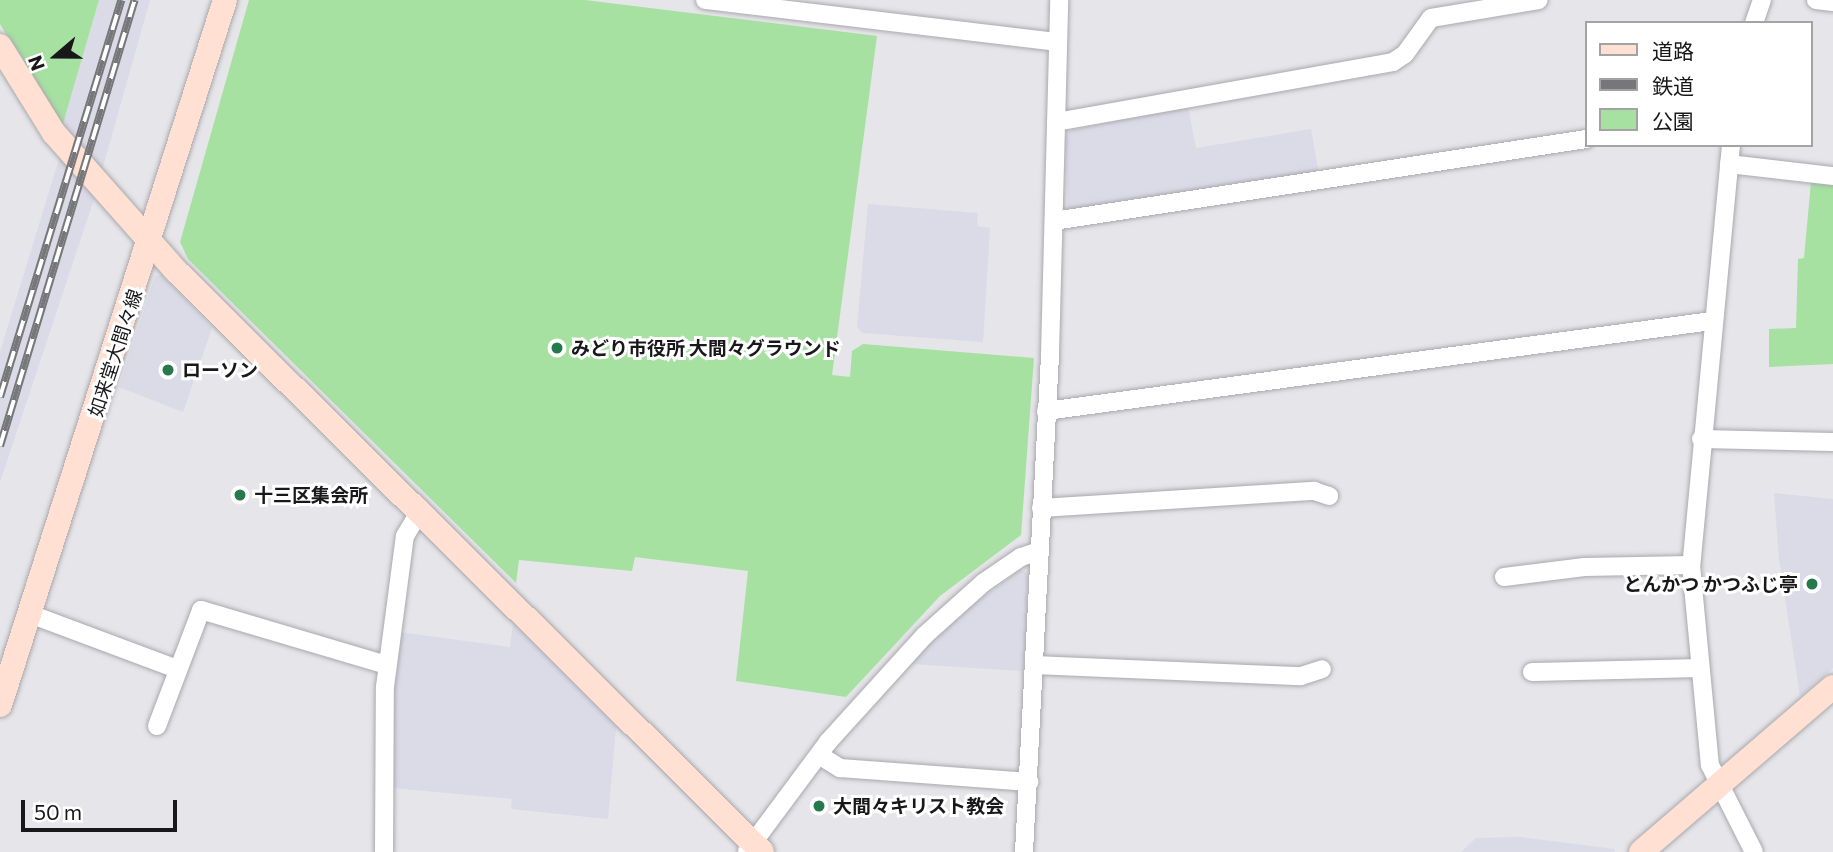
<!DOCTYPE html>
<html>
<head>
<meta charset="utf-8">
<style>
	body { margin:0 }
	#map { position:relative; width:1833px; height:852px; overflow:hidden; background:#e5e5ea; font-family:Commissioner,"Noto Sans JP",sans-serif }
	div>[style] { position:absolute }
	.built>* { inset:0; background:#dbdae7 }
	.green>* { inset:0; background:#a6e1a1 }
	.roads { filter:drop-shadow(0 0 2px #a9a9ad) drop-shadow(0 0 2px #a9a9ad) }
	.street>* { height:18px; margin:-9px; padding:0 9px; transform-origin:9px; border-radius:9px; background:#fff }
	.secondary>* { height:24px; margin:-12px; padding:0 12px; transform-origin:12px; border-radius:12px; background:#ffe0d2 }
	.rail>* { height:8px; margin-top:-4px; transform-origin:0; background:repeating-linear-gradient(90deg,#fff 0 16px,#77777a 0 32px); box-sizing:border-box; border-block:2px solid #77777a }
	.dots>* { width:19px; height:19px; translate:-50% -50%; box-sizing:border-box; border:4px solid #fff; border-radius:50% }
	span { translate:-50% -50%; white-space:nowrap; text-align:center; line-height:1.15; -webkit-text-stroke:6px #fff; paint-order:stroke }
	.poi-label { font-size:19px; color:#18181a; font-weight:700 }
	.left { translate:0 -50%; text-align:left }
	.right { translate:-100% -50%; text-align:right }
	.street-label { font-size:19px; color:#18181a }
	.legend { position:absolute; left:1585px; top:21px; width:228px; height:126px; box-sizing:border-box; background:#fff; border:2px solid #a3a3a3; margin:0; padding:9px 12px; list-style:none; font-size:21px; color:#18181a }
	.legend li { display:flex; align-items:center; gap:14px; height:35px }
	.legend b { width:35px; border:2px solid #a3a3a3 }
	.north { position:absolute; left:21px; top:21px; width:70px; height:70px; -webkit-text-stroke:5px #fff; paint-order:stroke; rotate:250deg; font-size:19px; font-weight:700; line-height:28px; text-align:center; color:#18181a }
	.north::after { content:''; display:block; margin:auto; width:24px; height:32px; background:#18181a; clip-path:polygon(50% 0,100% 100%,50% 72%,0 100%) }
	.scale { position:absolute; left:21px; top:800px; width:156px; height:32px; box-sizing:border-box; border:4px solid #18181a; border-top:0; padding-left:9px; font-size:21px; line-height:24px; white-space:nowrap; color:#18181a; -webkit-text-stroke:5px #fff; paint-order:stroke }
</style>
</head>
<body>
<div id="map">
	<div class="built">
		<div style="clip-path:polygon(99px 0,150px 0,101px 174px,62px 127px)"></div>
		<div style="clip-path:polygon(1188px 107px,1196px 148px,1311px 129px,1319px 174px,1068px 211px,1065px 137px,1071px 130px)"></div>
		<div style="clip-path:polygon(60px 156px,95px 196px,0 482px,0 352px)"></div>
		<div style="clip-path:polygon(868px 204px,978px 213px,977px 226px,990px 228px,983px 342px,863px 333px,857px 327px)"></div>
		<div style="clip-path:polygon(162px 275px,212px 328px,183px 412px,119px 387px,155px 276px)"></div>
		<div style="clip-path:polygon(1774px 493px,1833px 499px,1833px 668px,1800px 696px,1779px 559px)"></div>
		<div style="clip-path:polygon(1020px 570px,1028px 573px,1024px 671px,911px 664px,959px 615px)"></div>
		<div style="clip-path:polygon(513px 624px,616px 727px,608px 819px,511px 809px,512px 799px,393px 788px,390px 727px,399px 632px,510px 647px)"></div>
		<div style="clip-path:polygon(1521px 837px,1614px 849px,1615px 852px,1461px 852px,1476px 838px)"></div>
	</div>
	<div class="green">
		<div style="clip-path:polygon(0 0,99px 0,62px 127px,0 24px)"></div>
		<div style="clip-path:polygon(249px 0,585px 0,877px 36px,832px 375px,850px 377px,852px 351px,863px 344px,1034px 358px,1021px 535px,940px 596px,846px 697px,736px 681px,748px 571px,635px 557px,632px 571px,519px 560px,516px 583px,188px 259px,180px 242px)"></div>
		<div style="clip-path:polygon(1811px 182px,1833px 185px,1833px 364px,1769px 367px,1769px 329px,1796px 328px,1798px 259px,1804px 258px)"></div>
	</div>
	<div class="roads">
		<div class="street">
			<div style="left:705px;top:0;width:355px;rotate:6.8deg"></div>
			<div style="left:1816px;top:0;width:17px;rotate:7deg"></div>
			<div style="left:1754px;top:23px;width:24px;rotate:-71deg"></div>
			<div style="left:1056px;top:122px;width:342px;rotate:-10.1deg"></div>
			<div style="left:1393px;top:62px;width:14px;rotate:-34deg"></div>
			<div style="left:1405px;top:54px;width:44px;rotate:-54.2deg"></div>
			<div style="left:1431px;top:18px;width:109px;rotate:-9.5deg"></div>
			<div style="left:1731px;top:145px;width:422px;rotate:95.4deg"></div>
			<div style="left:1691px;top:565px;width:201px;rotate:84.6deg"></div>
			<div style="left:1710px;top:765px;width:97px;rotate:63.2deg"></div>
			<div style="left:1729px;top:164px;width:105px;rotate:6.6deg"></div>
			<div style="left:1054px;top:221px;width:538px;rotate:-8.76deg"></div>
			<div style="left:1046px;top:411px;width:672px;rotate:-7.7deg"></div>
			<div style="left:1701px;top:439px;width:132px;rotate:1.3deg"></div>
			<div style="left:1041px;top:508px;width:274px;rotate:-3.6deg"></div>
			<div style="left:1314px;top:491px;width:16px;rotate:18deg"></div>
			<div style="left:1504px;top:577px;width:81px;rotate:-7.1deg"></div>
			<div style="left:1584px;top:567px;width:107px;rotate:-1.1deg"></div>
			<div style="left:30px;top:614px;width:157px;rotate:20.5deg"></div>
			<div style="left:1034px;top:665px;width:267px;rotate:2.4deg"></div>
			<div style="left:1301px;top:676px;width:22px;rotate:-18deg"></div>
			<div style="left:1532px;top:672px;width:168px;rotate:-1.4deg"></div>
			<div style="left:157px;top:726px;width:124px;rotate:-69.2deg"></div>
			<div style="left:201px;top:610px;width:194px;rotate:16.5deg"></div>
			<div style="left:819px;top:755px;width:25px;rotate:32deg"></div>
			<div style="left:840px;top:768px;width:190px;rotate:4.2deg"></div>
			<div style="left:747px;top:851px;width:136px;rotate:-53.4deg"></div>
			<div style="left:828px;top:742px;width:143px;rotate:-47.8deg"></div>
			<div style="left:924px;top:636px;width:79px;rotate:-41.9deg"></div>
			<div style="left:983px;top:583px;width:46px;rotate:-34.4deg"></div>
			<div style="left:1021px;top:557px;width:19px;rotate:-18deg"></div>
			<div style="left:384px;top:852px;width:165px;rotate:-89.7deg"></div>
			<div style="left:385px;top:687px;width:152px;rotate:-82.5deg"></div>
			<div style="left:405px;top:536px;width:26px;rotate:-59deg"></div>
			<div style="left:1024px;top:852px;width:499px;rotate:-87deg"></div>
			<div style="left:1050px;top:354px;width:354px;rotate:-88.5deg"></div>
		</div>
		<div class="secondary">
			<div style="left:0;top:46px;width:102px;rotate:58.2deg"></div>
			<div style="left:54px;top:133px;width:184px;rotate:48.5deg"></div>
			<div style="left:176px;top:271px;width:825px;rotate:44.75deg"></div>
			<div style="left:0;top:705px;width:740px;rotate:-72.3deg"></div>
			<div style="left:1641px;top:852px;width:253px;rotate:-40.7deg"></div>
		</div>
	</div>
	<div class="rail">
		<div style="left:0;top:397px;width:415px;rotate:-73deg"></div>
		<div style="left:0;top:446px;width:466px;rotate:-73.2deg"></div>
	</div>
	<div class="dots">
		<div style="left:557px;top:348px;background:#26794b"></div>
		<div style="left:168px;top:370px;background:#26794b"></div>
		<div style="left:240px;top:495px;background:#26794b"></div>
		<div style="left:1812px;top:584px;background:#26794b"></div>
		<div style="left:819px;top:806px;background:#26794b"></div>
	</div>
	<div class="poi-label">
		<span class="left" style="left:571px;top:348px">みどり市役所 大間々グラウンド</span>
		<span class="left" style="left:182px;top:370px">ローソン</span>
		<span class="left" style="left:254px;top:495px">十三区集会所</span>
		<span class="right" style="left:1798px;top:584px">とんかつ かつふじ亭</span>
		<span class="left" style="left:833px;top:806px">大間々キリスト教会</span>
	</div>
	<div class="street-label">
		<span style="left:115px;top:353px;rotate:-72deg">如来堂大間々線</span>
	</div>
	<ul class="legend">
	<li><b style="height:9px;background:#ffe0d2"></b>道路</li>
	<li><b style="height:9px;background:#77777a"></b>鉄道</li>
	<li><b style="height:19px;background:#a6e1a1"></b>公園</li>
	</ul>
	<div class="north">N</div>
	<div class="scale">50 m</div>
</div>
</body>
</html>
